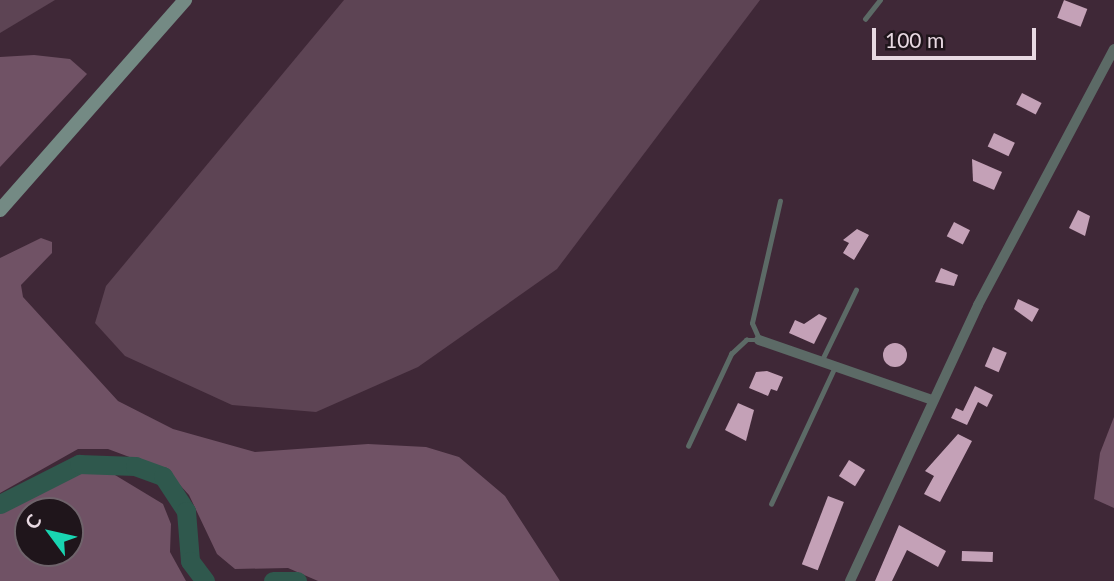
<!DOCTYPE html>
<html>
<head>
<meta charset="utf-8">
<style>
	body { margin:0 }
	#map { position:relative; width:1114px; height:581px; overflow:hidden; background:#3f2837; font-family:Lato,sans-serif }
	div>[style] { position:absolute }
	.green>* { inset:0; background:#5d4454 }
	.forest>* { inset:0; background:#705265 }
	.river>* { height:19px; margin:-9.5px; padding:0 9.5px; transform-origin:9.5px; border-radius:9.5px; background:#2f584d }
	.building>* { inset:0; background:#c4a1b7; transform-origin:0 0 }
	.round { border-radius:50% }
	.service>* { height:4.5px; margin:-2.25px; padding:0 2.25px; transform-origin:2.25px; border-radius:2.25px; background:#5c6a66 }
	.minor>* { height:10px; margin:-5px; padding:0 5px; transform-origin:5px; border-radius:5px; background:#5c6a66 }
	.secondary>* { height:14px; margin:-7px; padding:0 7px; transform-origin:7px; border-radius:7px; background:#748a84 }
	span { translate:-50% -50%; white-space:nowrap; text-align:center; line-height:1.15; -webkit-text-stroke:7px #1f151b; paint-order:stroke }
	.north { position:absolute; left:14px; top:497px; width:70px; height:70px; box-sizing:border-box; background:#1f151b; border:2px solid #6f636b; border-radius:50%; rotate:303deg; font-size:19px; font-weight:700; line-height:28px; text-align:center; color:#e8d9e2 }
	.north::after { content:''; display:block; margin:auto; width:24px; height:32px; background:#19d5b2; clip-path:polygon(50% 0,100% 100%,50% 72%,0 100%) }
	.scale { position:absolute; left:872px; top:28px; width:164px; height:32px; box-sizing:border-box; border:4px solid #e8d9e2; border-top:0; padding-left:9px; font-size:21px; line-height:24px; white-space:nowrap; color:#e8d9e2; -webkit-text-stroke:5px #1f151b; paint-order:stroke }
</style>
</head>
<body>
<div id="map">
	<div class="green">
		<div style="clip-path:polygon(0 0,55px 0,0 33px)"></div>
		<div style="clip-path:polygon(344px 0,760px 0,557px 269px,418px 367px,316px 412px,232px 405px,125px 356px,95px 323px,106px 286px)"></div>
	</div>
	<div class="forest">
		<div style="clip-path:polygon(34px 55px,70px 59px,87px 74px,0 167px,0 57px)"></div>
		<div style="clip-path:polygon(41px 238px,52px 242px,52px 253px,21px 285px,23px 297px,118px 401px,173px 429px,255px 452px,368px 444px,426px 447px,459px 457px,505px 496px,560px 581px,318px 581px,288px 568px,235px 569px,217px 554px,189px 495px,167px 471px,108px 449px,78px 449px,0 493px,0 258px)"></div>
		<div style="clip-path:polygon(1114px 417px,1114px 508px,1094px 499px,1100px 453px)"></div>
		<div style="clip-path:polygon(evenodd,83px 470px,115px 475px,163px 504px,171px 524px,170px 552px,186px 581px,0 581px,0 512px,83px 470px,28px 511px,70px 511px,70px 553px,28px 553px,28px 511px)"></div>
	</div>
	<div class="river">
		<div style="left:0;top:504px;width:89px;rotate:-26.9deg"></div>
		<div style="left:79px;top:464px;width:56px;rotate:2deg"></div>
		<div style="left:135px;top:466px;width:30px;rotate:20deg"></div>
		<div style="left:163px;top:476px;width:42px;rotate:56.7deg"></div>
		<div style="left:186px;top:511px;width:50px;rotate:85.4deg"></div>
		<div style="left:190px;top:561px;width:25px;rotate:53deg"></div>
		<div style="left:273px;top:581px;width:24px"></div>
	</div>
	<div class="building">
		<div style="left:1064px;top:0;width:25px;height:19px;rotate:21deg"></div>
		<div style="left:1022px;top:93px;width:22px;height:13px;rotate:27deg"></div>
		<div style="left:994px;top:133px;width:23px;height:15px;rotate:25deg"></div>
		<div style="clip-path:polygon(972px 159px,1002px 172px,994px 190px,973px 181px)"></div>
		<div style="clip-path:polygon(1078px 210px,1090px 216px,1085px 236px,1069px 228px)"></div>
		<div style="left:954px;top:222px;width:18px;height:16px;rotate:27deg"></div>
		<div style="clip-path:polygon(857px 229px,869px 235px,854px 260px,843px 253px,849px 243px,843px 240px)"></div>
		<div style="clip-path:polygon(941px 268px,958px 275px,954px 286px,935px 282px)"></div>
		<div style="clip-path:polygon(1018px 299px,1039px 309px,1032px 322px,1014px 309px)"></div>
		<div style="clip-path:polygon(819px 314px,827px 318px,814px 344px,789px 333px,795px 320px,804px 324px)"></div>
		<div class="round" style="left:883px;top:343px;width:24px;height:24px"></div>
		<div style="left:993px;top:347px;width:15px;height:21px;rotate:23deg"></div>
		<div style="clip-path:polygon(767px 371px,783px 377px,777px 391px,771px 389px,768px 396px,749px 388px,756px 372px)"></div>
		<div style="clip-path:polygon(975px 386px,993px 395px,987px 407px,978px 402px,967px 425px,951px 418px,956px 408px,963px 411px)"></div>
		<div style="clip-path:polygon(738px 403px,754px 410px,746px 441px,725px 430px)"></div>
		<div style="clip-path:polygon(958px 434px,972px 441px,940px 502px,924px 494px,934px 476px,925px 471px)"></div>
		<div style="left:849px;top:460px;width:19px;height:19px;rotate:32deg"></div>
		<div style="left:828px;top:496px;width:17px;height:73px;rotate:21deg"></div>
		<div style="clip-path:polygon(899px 525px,946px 551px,938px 567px,907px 550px,892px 581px,875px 581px)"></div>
		<div style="left:962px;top:551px;width:31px;height:10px;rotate:2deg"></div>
	</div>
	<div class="service">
		<div style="left:865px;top:19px;width:24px;rotate:-52deg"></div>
		<div style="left:759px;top:339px;width:17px;rotate:-114deg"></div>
		<div style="left:752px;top:323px;width:125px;rotate:-77.1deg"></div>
		<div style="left:821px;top:362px;width:80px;rotate:-64.1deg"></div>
		<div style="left:688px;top:446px;width:102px;rotate:-64.9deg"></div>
		<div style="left:731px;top:354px;width:21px;rotate:-43deg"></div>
		<div style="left:746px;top:340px;width:12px"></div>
		<div style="left:771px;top:504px;width:151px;rotate:-65deg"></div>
	</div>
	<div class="minor">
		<div style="left:759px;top:340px;width:183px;rotate:19.1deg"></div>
		<div style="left:850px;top:581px;width:304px;rotate:-65.1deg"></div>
		<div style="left:978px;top:305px;width:290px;rotate:-62deg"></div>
	</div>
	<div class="secondary">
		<div style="left:0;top:210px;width:280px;rotate:-48.6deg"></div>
	</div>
	<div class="north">С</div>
	<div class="scale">100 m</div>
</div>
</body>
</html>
